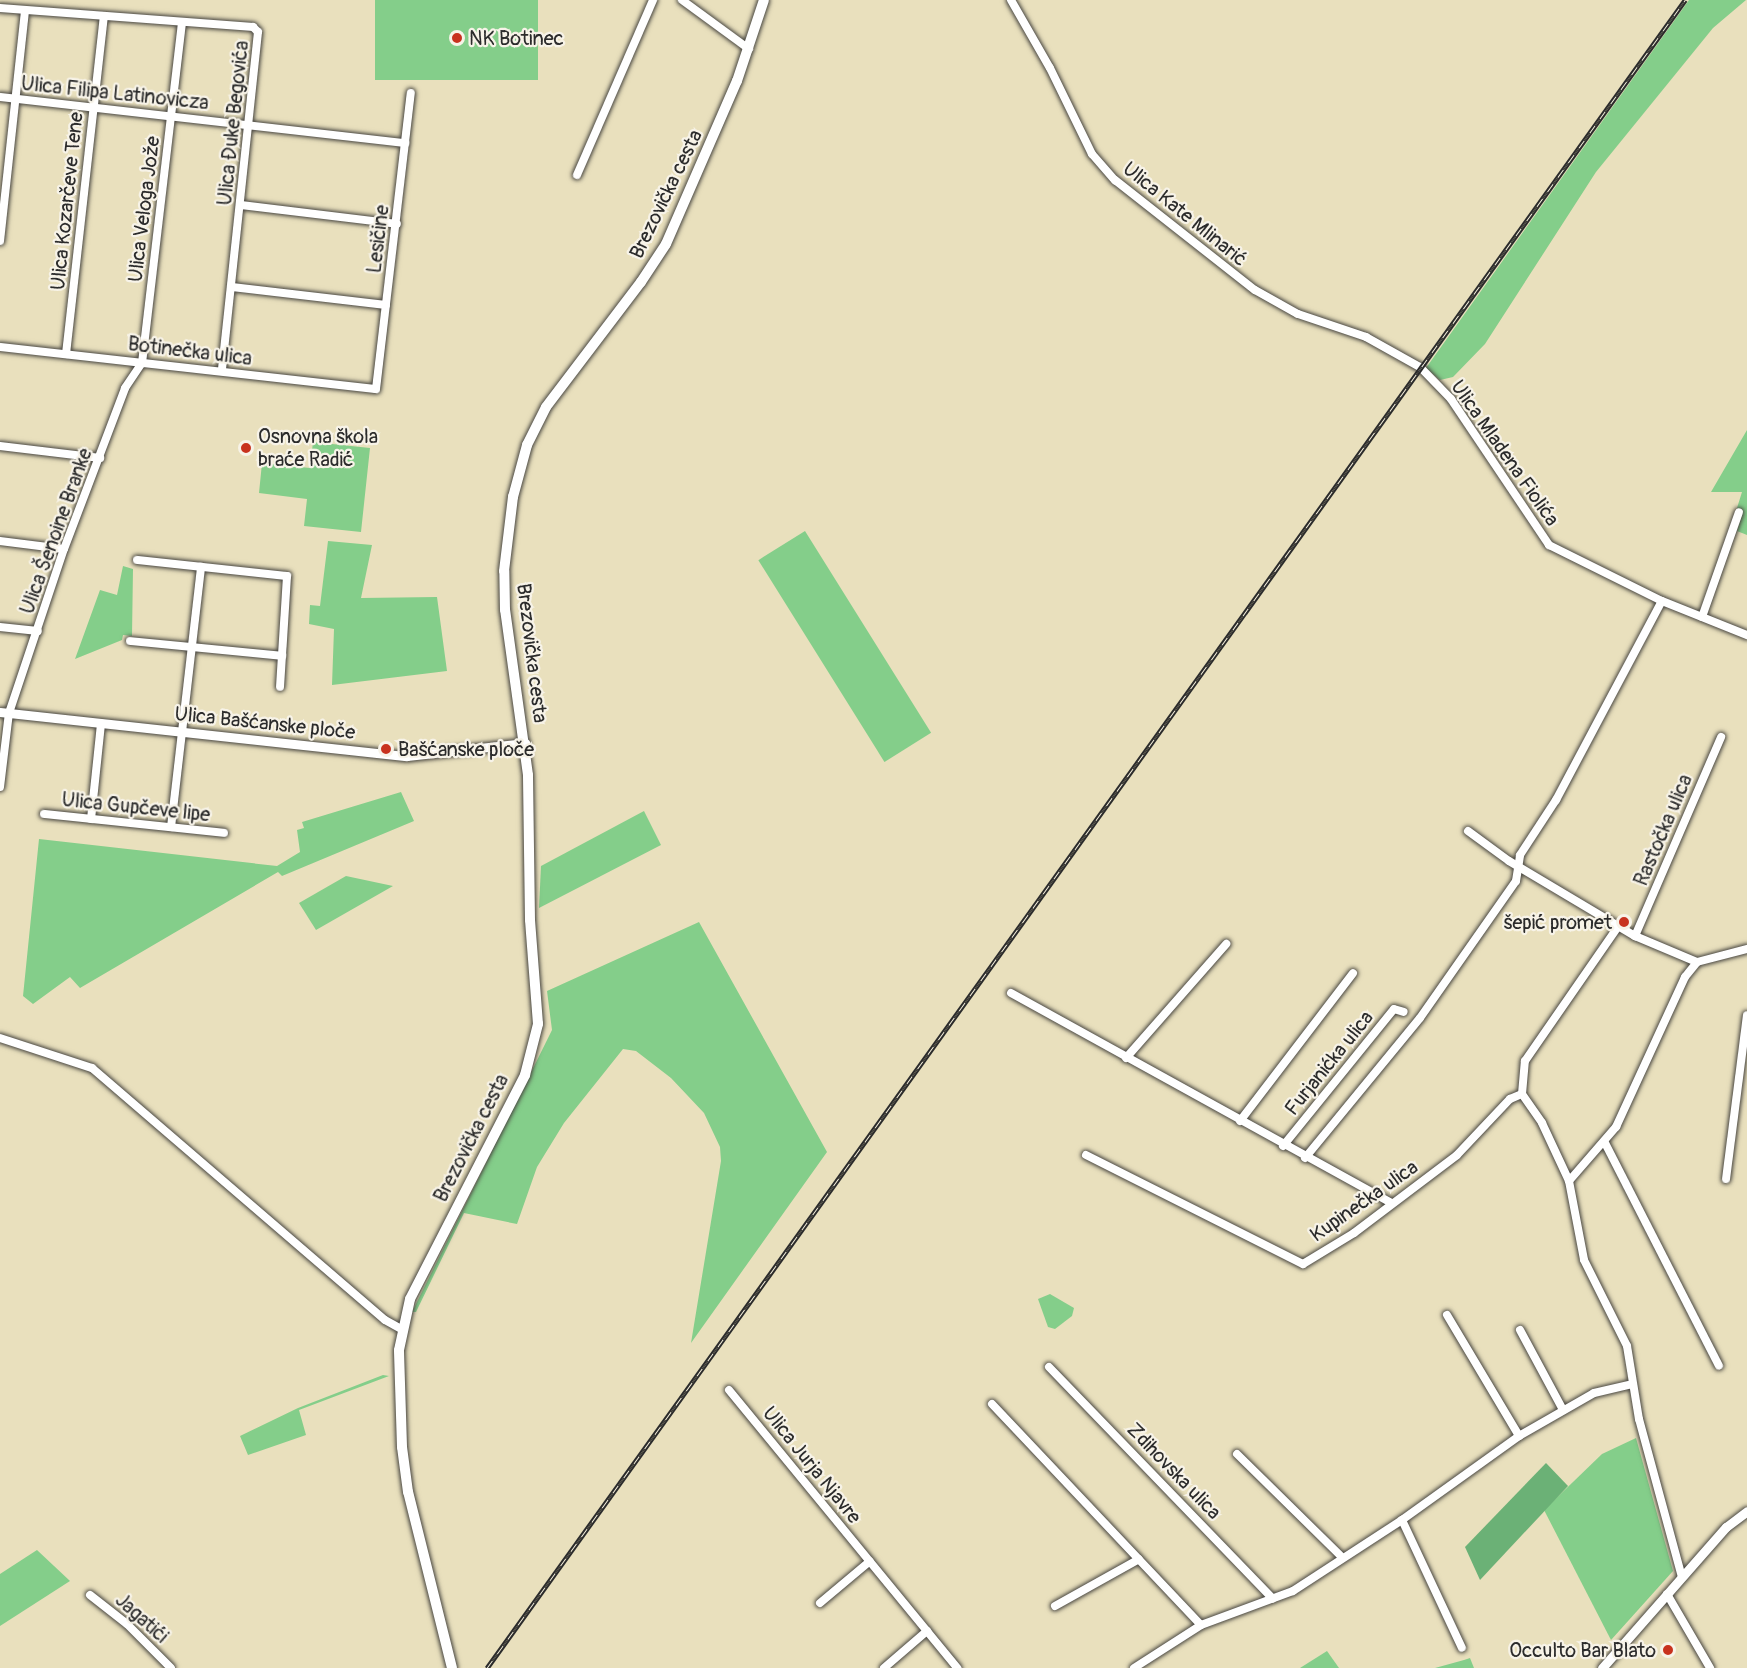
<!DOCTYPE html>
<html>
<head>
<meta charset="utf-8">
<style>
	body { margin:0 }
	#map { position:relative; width:1747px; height:1668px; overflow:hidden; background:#e9e0bd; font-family:Pangolin,sans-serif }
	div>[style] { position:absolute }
	.green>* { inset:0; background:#84ce8a; transform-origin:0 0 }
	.forest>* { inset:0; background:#6bb176 }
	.roads { filter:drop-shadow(0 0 2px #484641) drop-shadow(0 0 2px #484641) }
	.minor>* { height:8px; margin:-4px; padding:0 4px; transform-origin:4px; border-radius:4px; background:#fff }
	.tertiary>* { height:9px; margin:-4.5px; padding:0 4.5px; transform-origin:4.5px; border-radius:4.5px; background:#fff }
	.secondary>* { height:10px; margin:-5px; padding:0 5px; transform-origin:5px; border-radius:5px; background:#fff }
	.rail>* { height:5px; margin-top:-2.5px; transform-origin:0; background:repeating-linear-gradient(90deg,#f7f3e8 0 9px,#2b2b2b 0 18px); box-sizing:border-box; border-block:2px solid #2b2b2b }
	.dots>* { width:16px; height:16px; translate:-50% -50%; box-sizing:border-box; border:3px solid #f7f3e8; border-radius:50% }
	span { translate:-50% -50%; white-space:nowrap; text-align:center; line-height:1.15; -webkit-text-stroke:4.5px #f7f3e8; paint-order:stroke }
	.poi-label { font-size:20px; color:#2b2b2b }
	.left { translate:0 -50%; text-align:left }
	.right { translate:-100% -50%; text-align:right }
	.street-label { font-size:20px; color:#2b2b2b }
</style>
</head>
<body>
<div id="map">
	<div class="green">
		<div style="left:375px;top:0;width:163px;height:80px"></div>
		<div style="clip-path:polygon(1689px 0,1746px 0,1713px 28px,1596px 172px,1485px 344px,1453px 377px,1440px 380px,1426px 368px)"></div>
		<div style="clip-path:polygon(1747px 430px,1747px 535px,1737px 531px,1743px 511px,1737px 508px,1742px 492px,1711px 492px)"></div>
		<div style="clip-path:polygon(313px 442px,370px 448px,361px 532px,304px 526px,307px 499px,259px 493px,262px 463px,310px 468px)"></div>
		<div style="left:805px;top:531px;width:238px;height:55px;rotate:58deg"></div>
		<div style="clip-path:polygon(328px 541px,372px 545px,361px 598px,437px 597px,447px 671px,332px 685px,334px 629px,309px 624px,310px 605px,320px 606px)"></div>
		<div style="clip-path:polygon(123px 566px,133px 569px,132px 636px,123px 635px,122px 640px,75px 659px,100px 590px,117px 595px)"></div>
		<div style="clip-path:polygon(401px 792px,414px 821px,282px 876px,278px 872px,80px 988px,70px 977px,33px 1004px,23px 996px,39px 839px,277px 866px,300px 852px,297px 830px,304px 828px,302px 822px)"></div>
		<div style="clip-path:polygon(644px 811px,661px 845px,539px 908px,541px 866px)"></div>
		<div style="clip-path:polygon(346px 876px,393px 886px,316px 930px,299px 903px)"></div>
		<div style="clip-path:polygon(699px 922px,827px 1152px,691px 1343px,721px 1161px,720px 1147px,704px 1113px,671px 1078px,636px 1051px,623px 1049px,564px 1123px,537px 1167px,517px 1224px,464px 1213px,416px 1312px,412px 1312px,552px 1030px,547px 991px)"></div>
		<div style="clip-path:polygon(1050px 1294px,1074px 1308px,1072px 1316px,1055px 1329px,1048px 1327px,1038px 1299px)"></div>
		<div style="clip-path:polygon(383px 1375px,389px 1376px,299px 1410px,306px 1435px,248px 1455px,240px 1436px,298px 1408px)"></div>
		<div style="clip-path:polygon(1636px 1438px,1673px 1571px,1611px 1640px,1544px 1510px,1602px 1454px)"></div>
		<div style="clip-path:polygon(37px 1550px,70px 1581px,0 1626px,0 1574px)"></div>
		<div style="clip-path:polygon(1327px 1651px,1339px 1668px,1300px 1668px)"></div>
		<div style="clip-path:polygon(1470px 1658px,1474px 1668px,1435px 1668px,1464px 1660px)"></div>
	</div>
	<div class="forest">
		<div style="clip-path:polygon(1546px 1463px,1568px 1486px,1480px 1580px,1465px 1547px)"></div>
	</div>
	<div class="roads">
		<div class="minor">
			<div style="left:682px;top:0;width:83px;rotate:36.2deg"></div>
			<div style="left:1011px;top:0;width:78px;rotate:60.2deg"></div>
			<div style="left:1050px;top:68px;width:96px;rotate:64deg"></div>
			<div style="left:1092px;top:154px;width:35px;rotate:49deg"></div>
			<div style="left:1115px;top:180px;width:178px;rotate:38.2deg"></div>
			<div style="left:1255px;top:290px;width:49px;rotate:29.2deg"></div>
			<div style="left:1298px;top:314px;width:72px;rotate:18.7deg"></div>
			<div style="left:1366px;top:337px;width:62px;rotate:29.1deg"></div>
			<div style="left:1420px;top:367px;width:45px;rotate:45.9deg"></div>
			<div style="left:1451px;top:399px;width:176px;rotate:56.1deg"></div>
			<div style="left:1549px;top:545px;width:126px;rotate:26.4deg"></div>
			<div style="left:1662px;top:601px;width:92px;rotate:21.8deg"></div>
			<div style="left:0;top:8px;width:254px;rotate:4.3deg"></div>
			<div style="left:253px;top:27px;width:7px;rotate:45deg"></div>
			<div style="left:258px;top:32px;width:340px;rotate:96.1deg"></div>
			<div style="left:0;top:97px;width:408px;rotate:6.5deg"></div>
			<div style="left:577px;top:175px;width:191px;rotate:-66.5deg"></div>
			<div style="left:241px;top:205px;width:157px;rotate:6.9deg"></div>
			<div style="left:0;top:241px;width:231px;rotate:-83.8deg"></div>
			<div style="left:232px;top:287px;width:155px;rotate:6.7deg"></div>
			<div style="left:0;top:347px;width:378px;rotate:6.4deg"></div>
			<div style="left:376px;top:389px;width:298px;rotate:-83.3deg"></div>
			<div style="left:66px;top:354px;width:340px;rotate:-83.6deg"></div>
			<div style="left:0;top:446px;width:101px;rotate:6.8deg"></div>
			<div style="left:0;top:541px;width:64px;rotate:7.1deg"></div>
			<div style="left:137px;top:560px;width:151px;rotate:6.1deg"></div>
			<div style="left:287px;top:576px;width:111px;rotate:93.6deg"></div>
			<div style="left:1702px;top:617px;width:111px;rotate:-70.6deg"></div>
			<div style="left:0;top:627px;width:38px;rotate:6deg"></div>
			<div style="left:130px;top:641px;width:153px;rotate:5.6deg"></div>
			<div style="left:0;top:787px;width:75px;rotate:-83.1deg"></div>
			<div style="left:9px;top:713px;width:173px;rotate:-71.5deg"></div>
			<div style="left:64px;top:549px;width:172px;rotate:-69.2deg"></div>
			<div style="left:125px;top:388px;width:30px;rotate:-56deg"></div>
			<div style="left:142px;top:363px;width:342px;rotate:-83.3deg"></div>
			<div style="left:44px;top:814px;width:181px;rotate:6deg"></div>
			<div style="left:91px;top:819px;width:96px;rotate:-84deg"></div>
			<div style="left:171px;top:827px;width:262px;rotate:-83.4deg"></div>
			<div style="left:1468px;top:831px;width:51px;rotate:36.2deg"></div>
			<div style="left:1509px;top:861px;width:147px;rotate:30.8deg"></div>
			<div style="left:1635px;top:936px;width:67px;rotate:22.8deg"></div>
			<div style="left:1697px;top:962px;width:52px;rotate:-14.6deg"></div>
			<div style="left:1635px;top:936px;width:217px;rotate:-66.6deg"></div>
			<div style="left:1011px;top:993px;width:433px;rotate:28.9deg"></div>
			<div style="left:0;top:1038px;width:97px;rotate:18.1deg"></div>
			<div style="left:92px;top:1068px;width:386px;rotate:40.7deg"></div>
			<div style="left:385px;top:1320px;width:18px;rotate:29deg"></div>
			<div style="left:1126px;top:1058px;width:152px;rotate:-48.7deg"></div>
			<div style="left:1522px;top:1094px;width:33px;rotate:-85deg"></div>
			<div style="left:1525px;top:1061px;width:162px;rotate:-55.3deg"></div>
			<div style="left:1240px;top:1121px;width:186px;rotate:-52.6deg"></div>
			<div style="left:1605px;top:1143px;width:250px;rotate:62.9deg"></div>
			<div style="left:1283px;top:1146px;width:176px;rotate:-51deg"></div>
			<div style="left:1394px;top:1009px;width:10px;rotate:17deg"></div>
			<div style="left:1086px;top:1155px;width:243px;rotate:26.7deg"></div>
			<div style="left:1303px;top:1264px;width:60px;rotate:-31.3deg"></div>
			<div style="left:1354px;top:1233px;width:129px;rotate:-37.1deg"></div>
			<div style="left:1457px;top:1155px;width:77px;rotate:-46.6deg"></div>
			<div style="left:1510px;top:1099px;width:13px;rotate:-23deg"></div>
			<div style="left:1522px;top:1094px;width:35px;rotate:55deg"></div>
			<div style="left:1542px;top:1123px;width:64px;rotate:65deg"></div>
			<div style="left:1569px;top:1181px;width:80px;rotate:79.2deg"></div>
			<div style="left:1584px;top:1260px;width:96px;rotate:63.4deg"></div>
			<div style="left:1627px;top:1346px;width:74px;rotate:80.7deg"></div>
			<div style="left:1639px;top:1419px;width:164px;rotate:74.8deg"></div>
			<div style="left:1305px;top:1158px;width:181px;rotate:-50.6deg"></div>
			<div style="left:1420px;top:1018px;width:167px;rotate:-55deg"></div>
			<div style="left:1516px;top:881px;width:26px;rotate:-81deg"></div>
			<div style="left:1520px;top:855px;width:66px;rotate:-56.8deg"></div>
			<div style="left:1556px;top:800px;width:225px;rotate:-62deg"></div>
			<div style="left:1726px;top:1179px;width:165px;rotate:-82.7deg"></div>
			<div style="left:1569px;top:1181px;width:72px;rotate:-49deg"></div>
			<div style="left:1616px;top:1127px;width:165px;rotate:-65.3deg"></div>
			<div style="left:1685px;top:977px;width:19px;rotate:-51deg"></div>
			<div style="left:1447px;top:1315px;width:141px;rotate:59.2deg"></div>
			<div style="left:1520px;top:1330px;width:91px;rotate:61.7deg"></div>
			<div style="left:1049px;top:1367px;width:322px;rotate:46deg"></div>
			<div style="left:729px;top:1390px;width:360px;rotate:50.6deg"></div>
			<div style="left:992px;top:1404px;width:304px;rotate:46.6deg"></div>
			<div style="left:1237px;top:1454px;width:148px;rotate:44.5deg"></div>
			<div style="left:1402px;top:1520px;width:141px;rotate:64.9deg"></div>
			<div style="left:1667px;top:1594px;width:86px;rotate:59.8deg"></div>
			<div style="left:90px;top:1595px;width:47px;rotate:38.1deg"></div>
			<div style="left:127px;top:1624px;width:62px;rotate:45deg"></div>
			<div style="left:820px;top:1603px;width:65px;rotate:-40deg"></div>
			<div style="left:1055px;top:1606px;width:96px;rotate:-29.2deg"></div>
			<div style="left:884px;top:1668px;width:57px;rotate:-40.7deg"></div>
			<div style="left:1134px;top:1668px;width:80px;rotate:-32.7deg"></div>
			<div style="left:1201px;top:1625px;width:98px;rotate:-20.3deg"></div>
			<div style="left:1293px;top:1591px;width:130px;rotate:-33.1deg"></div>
			<div style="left:1402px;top:1520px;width:144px;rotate:-35.7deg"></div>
			<div style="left:1519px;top:1436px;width:86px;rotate:-29.8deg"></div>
			<div style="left:1594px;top:1393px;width:39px;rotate:-13deg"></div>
		</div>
		<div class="tertiary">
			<div style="left:0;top:712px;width:409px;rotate:6.2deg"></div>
			<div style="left:407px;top:756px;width:119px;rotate:-6.3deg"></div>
			<div style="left:1602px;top:1668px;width:188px;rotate:-48.7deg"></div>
			<div style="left:1726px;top:1527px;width:26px;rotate:-37deg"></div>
		</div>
		<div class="secondary">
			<div style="left:452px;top:1668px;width:181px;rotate:-104deg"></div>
			<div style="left:408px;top:1492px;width:45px;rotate:-97.6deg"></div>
			<div style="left:402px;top:1447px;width:97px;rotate:-91.8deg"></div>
			<div style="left:399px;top:1350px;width:52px;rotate:-77.8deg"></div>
			<div style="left:410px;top:1299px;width:252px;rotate:-62.8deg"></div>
			<div style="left:525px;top:1075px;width:53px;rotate:-75.7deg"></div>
			<div style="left:538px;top:1024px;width:104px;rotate:-94.4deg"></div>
			<div style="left:530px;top:920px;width:145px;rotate:-90.8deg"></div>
			<div style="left:528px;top:775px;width:167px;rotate:-97.9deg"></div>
			<div style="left:505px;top:610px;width:39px;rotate:-91deg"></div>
			<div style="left:504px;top:571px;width:75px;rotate:-83.1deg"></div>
			<div style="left:513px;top:497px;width:54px;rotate:-74.9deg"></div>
			<div style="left:527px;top:445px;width:42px;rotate:-63.4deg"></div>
			<div style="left:546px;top:407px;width:157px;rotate:-52.8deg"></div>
			<div style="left:641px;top:282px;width:45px;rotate:-56.7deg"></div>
			<div style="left:666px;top:244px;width:178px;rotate:-66.5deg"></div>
			<div style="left:737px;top:81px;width:85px;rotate:-71.6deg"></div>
		</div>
	</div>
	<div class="rail">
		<div style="left:487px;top:1668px;width:2054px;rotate:-54.31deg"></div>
	</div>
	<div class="dots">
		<div style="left:457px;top:38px;background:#c8321e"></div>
		<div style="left:246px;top:448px;background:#c8321e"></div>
		<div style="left:386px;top:749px;background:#c8321e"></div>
		<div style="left:1624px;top:922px;background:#c8321e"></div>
		<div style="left:1668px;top:1650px;background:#c8321e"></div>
	</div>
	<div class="poi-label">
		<span class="left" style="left:469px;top:38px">NK Botinec</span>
		<span class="left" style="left:258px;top:448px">Osnovna škola<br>braće Radić</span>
		<span class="left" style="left:398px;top:749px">Bašćanske ploče</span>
		<span class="right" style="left:1612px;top:922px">šepić promet</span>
		<span class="right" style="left:1656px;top:1650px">Occulto Bar Blato</span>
	</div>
	<div class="street-label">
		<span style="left:115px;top:93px;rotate:6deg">Ulica Filipa Latinovicza</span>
		<span style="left:233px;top:123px;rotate:-84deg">Ulica Đuke Begovića</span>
		<span style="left:666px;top:194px;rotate:-64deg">Brezovička cesta</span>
		<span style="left:67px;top:201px;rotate:-84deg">Ulica Kozarčeve Tene</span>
		<span style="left:144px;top:209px;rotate:-83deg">Ulica Veloga Jože</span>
		<span style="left:1185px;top:214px;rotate:39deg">Ulica Kate Mlinarić</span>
		<span style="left:378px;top:239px;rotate:-83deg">Lesičine</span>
		<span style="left:190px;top:351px;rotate:7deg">Botinečka ulica</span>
		<span style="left:1505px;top:453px;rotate:55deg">Ulica Mladena Fiolića</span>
		<span style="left:56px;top:531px;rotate:-70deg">Ulica Šenoine Branke</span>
		<span style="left:532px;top:653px;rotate:83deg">Brezovička cesta</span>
		<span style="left:265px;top:723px;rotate:6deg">Ulica Bašćanske ploče</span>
		<span style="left:136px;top:807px;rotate:6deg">Ulica Gupčeve lipe</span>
		<span style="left:1663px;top:830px;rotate:-67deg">Rastočka ulica</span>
		<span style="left:1329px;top:1063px;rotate:-51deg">Furjanićka ulica</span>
		<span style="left:471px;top:1138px;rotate:-63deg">Brezovička cesta</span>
		<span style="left:1364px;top:1201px;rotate:-35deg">Kupinečka ulica</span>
		<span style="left:812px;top:1465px;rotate:51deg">Ulica Jurja Njavre</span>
		<span style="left:1174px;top:1471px;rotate:46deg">Zdihovska ulica</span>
		<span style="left:142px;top:1618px;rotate:42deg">Jagatići</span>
	</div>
</div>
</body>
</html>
